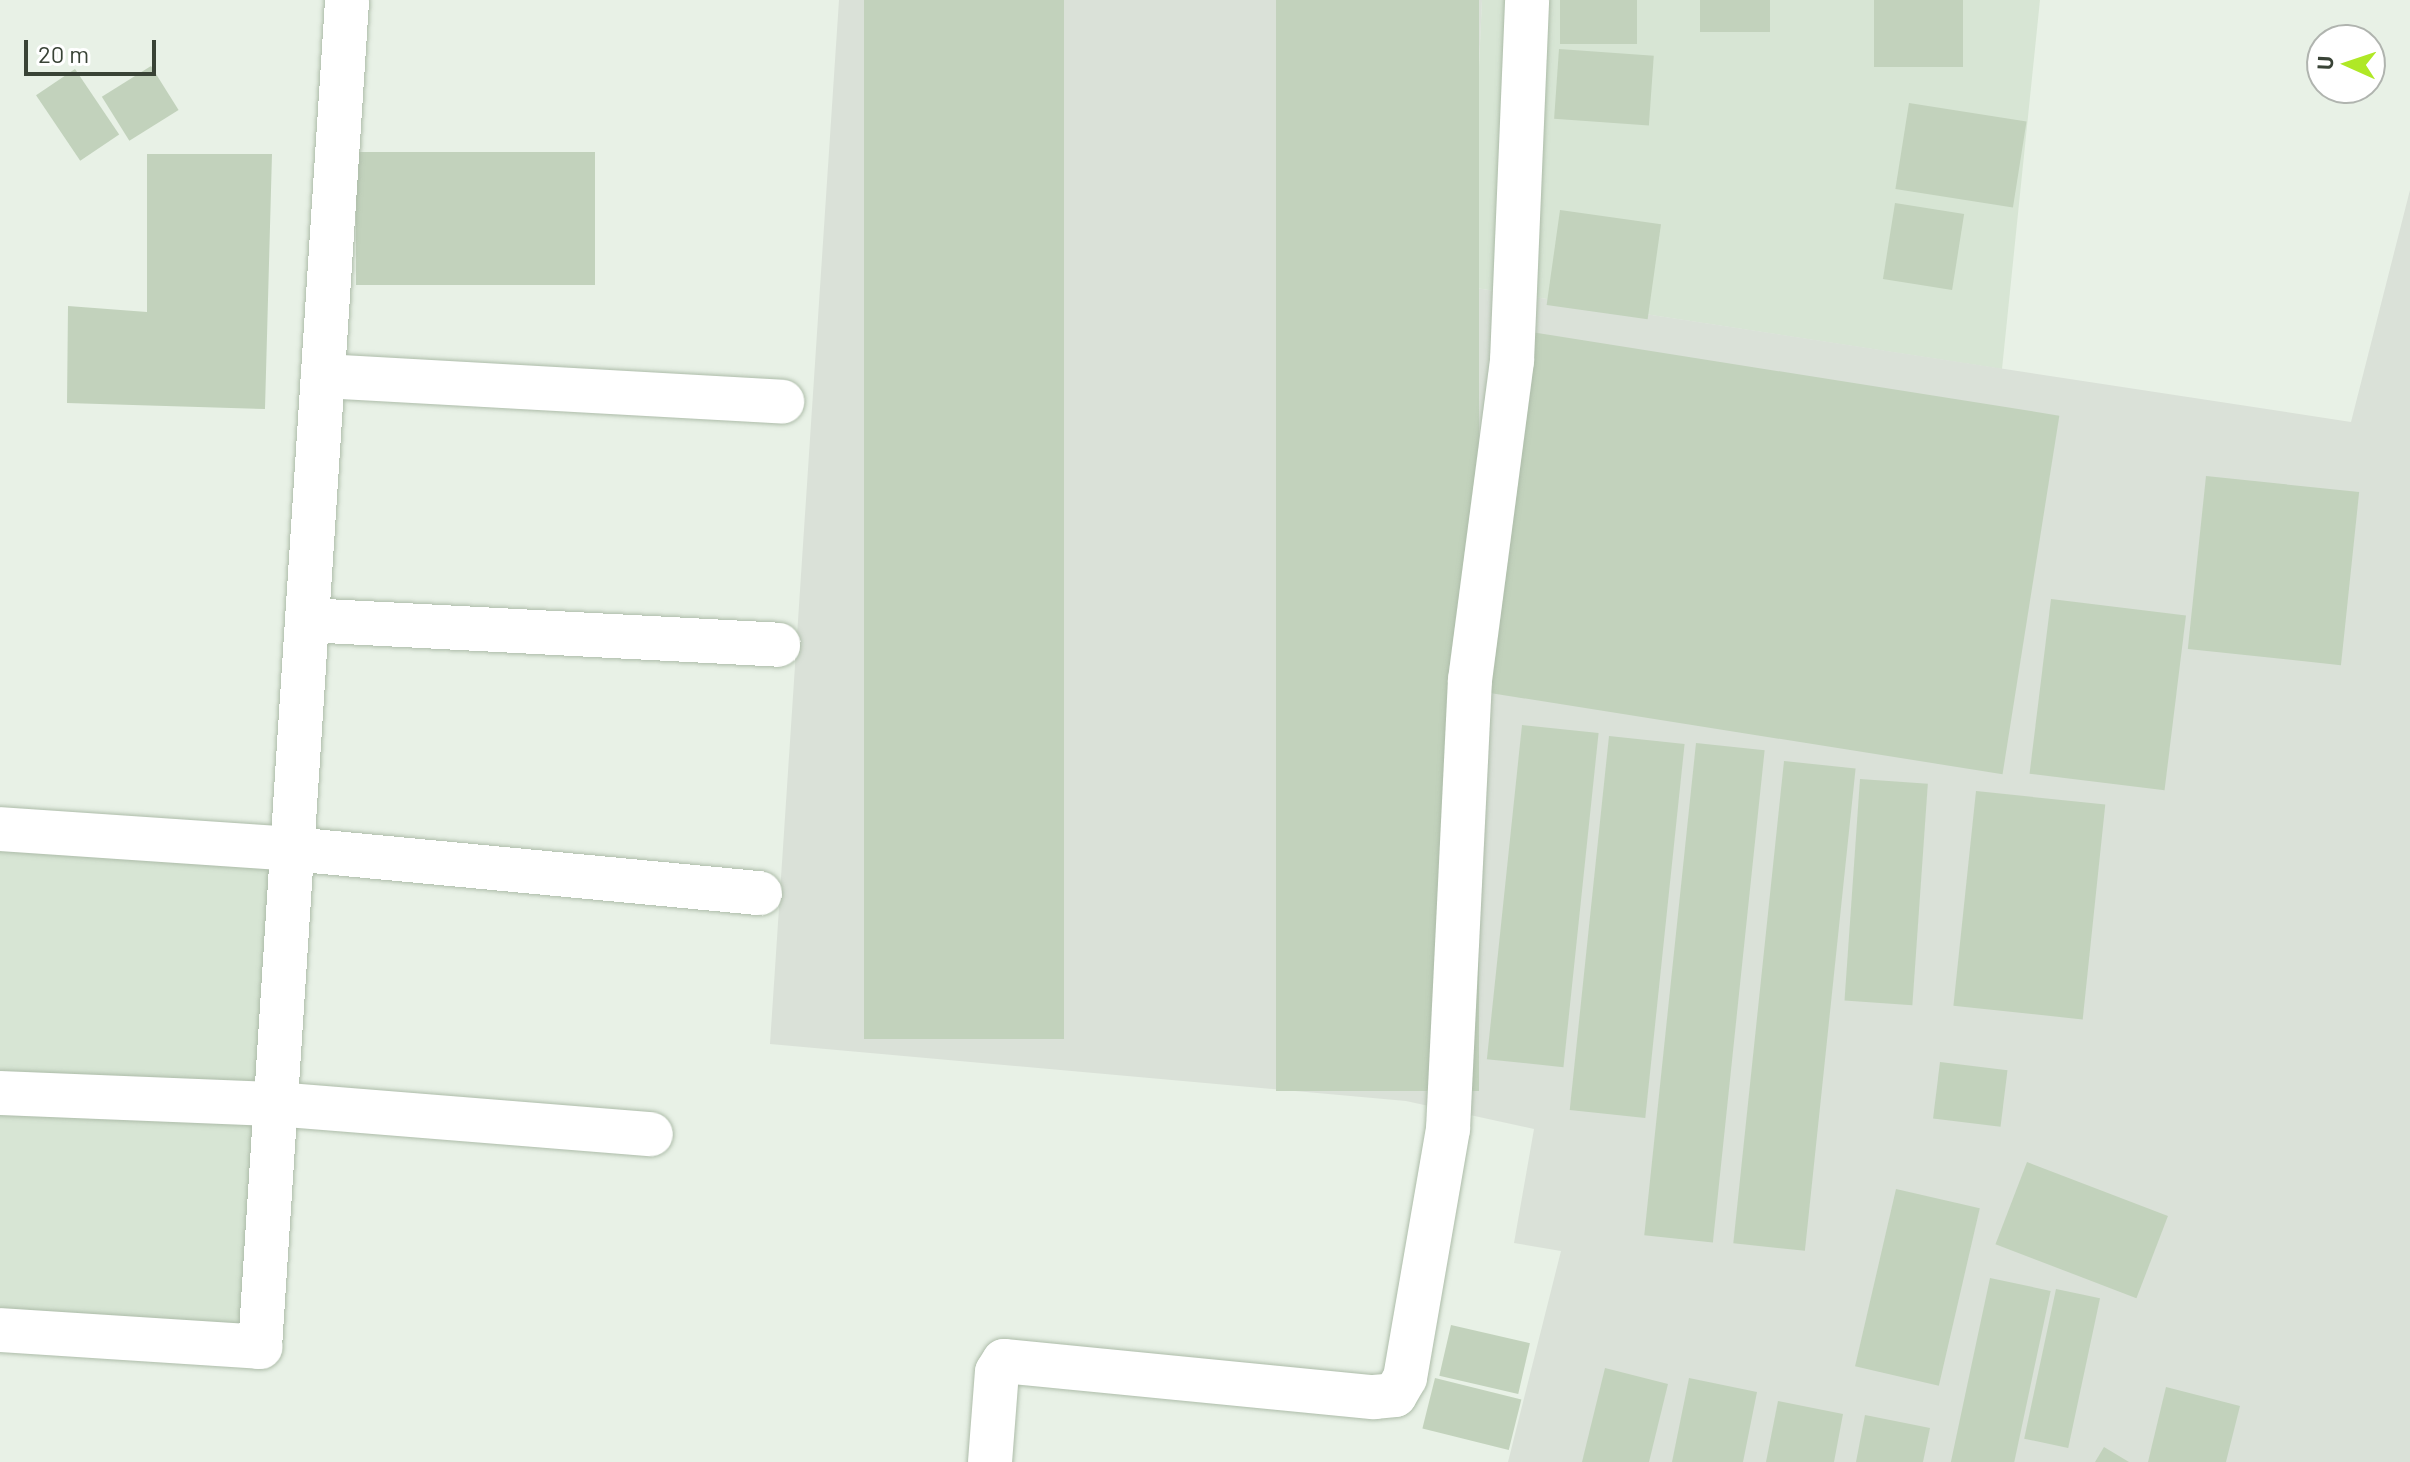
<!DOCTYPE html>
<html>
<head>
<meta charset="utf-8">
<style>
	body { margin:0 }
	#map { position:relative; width:2410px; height:1462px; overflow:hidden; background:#e8f1e6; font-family:Barlow,sans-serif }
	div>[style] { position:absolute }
	.residential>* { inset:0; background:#d7e5d4; transform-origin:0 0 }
	.industrial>* { inset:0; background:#dae1d8 }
	.building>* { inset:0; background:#c2d2bc; transform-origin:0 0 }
	.roads { filter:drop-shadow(0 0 2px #adbca9) drop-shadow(0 0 2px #adbca9) }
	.minor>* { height:44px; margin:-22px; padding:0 22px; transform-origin:22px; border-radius:22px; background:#fff }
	span { translate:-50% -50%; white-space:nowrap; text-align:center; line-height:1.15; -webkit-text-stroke:7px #fff; paint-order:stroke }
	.north { position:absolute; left:2306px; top:24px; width:80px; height:80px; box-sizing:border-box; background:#fff; border:2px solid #b0b4af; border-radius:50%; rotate:273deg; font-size:22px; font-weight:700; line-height:32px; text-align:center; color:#394336 }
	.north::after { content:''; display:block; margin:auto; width:28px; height:36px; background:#afe826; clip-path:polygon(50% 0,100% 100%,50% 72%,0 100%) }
	.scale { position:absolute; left:24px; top:40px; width:132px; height:36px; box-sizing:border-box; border:4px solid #394336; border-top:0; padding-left:10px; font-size:24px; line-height:28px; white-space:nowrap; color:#394336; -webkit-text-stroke:6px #fff; paint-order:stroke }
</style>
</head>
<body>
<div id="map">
	<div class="residential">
		<div style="clip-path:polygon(1482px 0,2040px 0,2002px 369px,1469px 287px)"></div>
		<div style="left:0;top:829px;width:292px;height:502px;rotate:3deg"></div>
	</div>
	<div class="industrial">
		<div style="clip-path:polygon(839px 0,1482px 0,1469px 287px,2351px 422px,2410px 190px,2410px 1462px,1508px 1462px,1561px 1251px,1514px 1243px,1534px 1129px,1406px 1101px,770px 1044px)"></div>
	</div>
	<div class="building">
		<div style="left:864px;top:0;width:200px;height:1039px"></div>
		<div style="left:1276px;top:0;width:203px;height:1091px"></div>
		<div style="left:1560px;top:0;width:77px;height:44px"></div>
		<div style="left:1700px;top:0;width:70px;height:32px"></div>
		<div style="left:1874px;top:0;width:89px;height:67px"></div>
		<div style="left:1559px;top:49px;width:95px;height:70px;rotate:4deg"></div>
		<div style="left:151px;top:66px;width:52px;height:58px;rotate:58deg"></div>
		<div style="left:75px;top:69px;width:79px;height:47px;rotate:56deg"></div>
		<div style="left:1909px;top:103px;width:119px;height:87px;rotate:9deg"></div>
		<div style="left:356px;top:152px;width:239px;height:133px"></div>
		<div style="clip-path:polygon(147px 154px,272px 154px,265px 409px,67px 403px,68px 306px,147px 312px)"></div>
		<div style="left:1895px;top:203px;width:70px;height:77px;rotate:9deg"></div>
		<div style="left:1560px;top:210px;width:102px;height:96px;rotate:8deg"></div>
		<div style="left:1525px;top:331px;width:541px;height:363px;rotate:9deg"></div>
		<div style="left:2206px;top:476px;width:154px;height:174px;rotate:6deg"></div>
		<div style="left:2051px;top:599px;width:136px;height:176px;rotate:7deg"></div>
		<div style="left:1522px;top:725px;width:77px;height:336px;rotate:6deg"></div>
		<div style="left:1609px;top:736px;width:76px;height:376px;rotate:6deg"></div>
		<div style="left:1696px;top:743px;width:69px;height:495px;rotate:6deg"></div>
		<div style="left:1784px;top:761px;width:72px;height:485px;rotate:6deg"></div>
		<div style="left:1860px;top:779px;width:68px;height:222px;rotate:4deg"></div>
		<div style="left:1976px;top:791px;width:130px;height:216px;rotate:6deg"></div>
		<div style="left:1940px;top:1062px;width:68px;height:57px;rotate:7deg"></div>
		<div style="left:2027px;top:1162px;width:151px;height:88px;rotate:21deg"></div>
		<div style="left:1896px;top:1189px;width:86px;height:182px;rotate:13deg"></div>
		<div style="left:1990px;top:1278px;width:62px;height:189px;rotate:12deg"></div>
		<div style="left:2056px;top:1289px;width:45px;height:153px;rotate:12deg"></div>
		<div style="left:1451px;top:1325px;width:81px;height:52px;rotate:13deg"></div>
		<div style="clip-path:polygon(1605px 1368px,1668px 1384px,1649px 1462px,1582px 1462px)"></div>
		<div style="left:1435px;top:1378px;width:89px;height:52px;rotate:14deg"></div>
		<div style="clip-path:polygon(1689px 1378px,1757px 1392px,1743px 1462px,1672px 1462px)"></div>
		<div style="clip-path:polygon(2166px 1387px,2240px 1406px,2226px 1462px,2148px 1462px)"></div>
		<div style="clip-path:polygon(1778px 1401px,1843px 1414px,1834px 1462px,1766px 1462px)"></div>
		<div style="clip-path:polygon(1865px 1415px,1930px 1428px,1923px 1462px,1856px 1462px)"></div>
		<div style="clip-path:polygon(2104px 1447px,2129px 1462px,2095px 1462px)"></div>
	</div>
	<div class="roads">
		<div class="minor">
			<div style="left:323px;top:376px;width:460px;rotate:3.2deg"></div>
			<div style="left:307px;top:620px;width:472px;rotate:3deg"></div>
			<div style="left:0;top:829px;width:293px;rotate:3.9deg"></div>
			<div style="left:292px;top:849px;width:470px;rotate:5.4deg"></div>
			<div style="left:0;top:1093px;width:275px;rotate:2.3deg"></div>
			<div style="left:275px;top:1104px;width:377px;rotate:4.6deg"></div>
			<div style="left:0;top:1330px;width:261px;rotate:3.7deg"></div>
			<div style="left:260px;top:1347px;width:1350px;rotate:-86.3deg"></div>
			<div style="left:990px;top:1462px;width:90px;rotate:-85.6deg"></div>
			<div style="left:997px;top:1372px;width:13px;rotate:-58deg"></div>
			<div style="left:1004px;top:1361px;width:372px;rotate:5.6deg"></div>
			<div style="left:1374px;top:1397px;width:21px;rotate:-5deg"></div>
			<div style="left:1395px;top:1395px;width:20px;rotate:-60deg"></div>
			<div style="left:1405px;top:1378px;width:253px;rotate:-80.2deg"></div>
			<div style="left:1448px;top:1129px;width:450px;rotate:-87.2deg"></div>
			<div style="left:1470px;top:680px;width:322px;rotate:-82.5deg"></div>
			<div style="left:1512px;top:361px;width:361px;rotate:-87.6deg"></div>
		</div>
	</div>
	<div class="north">U</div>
	<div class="scale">20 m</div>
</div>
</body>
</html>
